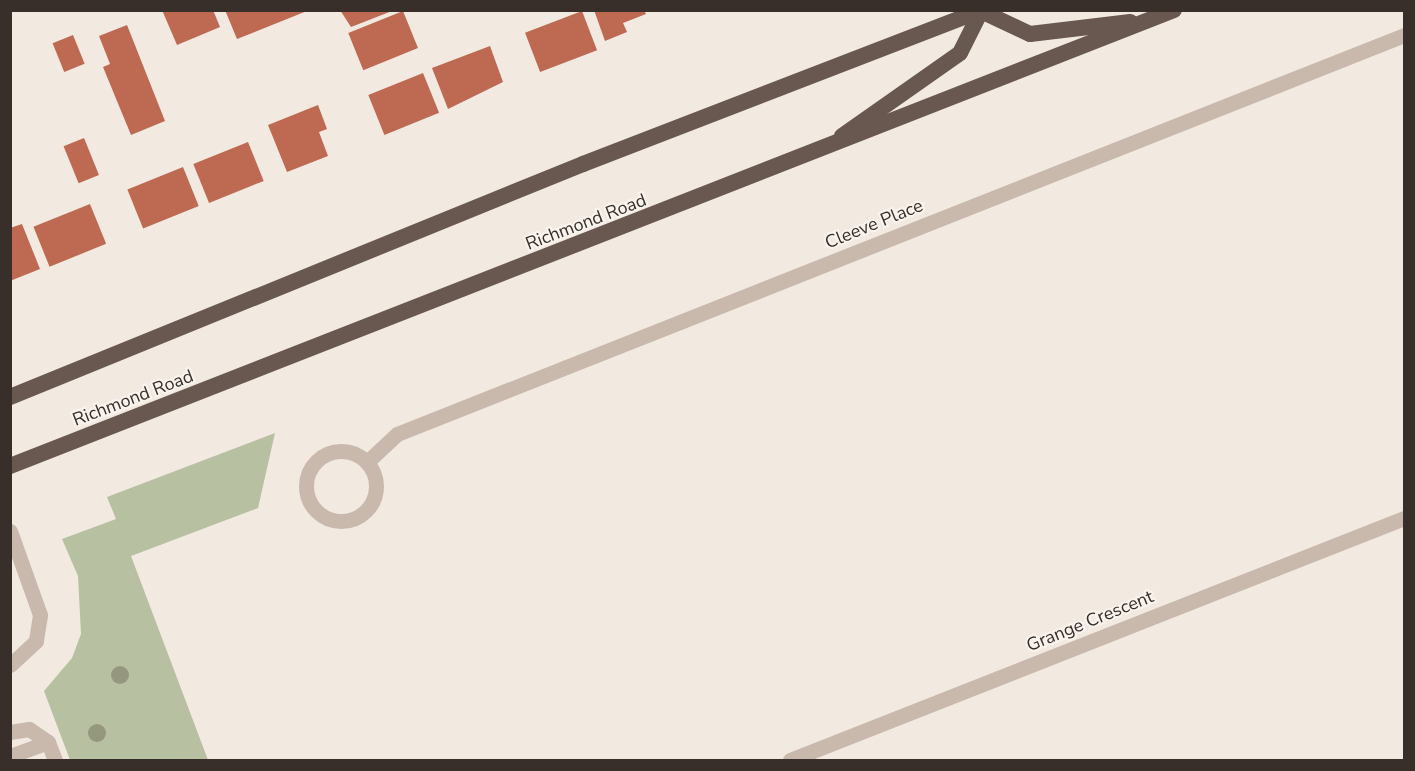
<!DOCTYPE html>
<html>
<head>
<meta charset="utf-8">
<style>
	body { margin:0 }
	#map { position:relative; width:1415px; height:771px; overflow:hidden; background:#f2e9e0; font-family:"Nunito Sans",sans-serif }
	div>[style] { position:absolute }
	.green>* { inset:0; background:#b7c0a1 }
	.building>* { inset:0; background:#be6952; transform-origin:0 0 }
	.service>* { height:15px; margin:-7.5px; padding:0 7.5px; transform-origin:7.5px; border-radius:7.5px; background:#c9b9ad }
	.minor>* { height:15px; margin:-7.5px; padding:0 7.5px; transform-origin:7.5px; border-radius:7.5px; background:#c9b9ad }
	.minor>.ring { margin:-7.5px; padding:0; box-sizing:content-box; background:none; border:15px solid #c9b9ad; border-radius:50% }
	.trunk>* { height:16px; margin:-8px; padding:0 8px; transform-origin:8px; border-radius:8px; background:#685850 }
	.trees>* { width:18px; height:18px; margin:-9px; border-radius:50%; background:#95987f }
	span { translate:-50% -50%; white-space:nowrap; text-align:center; line-height:1.15; -webkit-text-stroke:4.5px #f9f3ed; paint-order:stroke }
	.street-label { font-size:18px; color:#382f2b }
	.frame { position:absolute; inset:0; border:12px solid #382f2b; pointer-events:none }
</style>
</head>
<body>
<div id="map">
	<div class="green">
		<div style="clip-path:polygon(275px 433px,258px 508px,131px 556px,208px 760px,70px 760px,44px 691px,72px 658px,81px 634px,78px 576px,62px 539px,116px 519px,107px 497px)"></div>
	</div>
	<div class="building">
		<div style="clip-path:polygon(162px 10px,213px 10px,220px 27px,177px 45px)"></div>
		<div style="clip-path:polygon(225px 10px,307px 10px,307px 11px,237px 39px)"></div>
		<div style="clip-path:polygon(340px 10px,392px 10px,392px 11px,351px 27px)"></div>
		<div style="clip-path:polygon(594px 10px,644px 10px,646px 14px,623px 23px,627px 32px,605px 41px)"></div>
		<div style="left:403px;top:11px;width:40px;height:59px;rotate:68deg"></div>
		<div style="left:582px;top:11px;width:42px;height:61px;rotate:69deg"></div>
		<div style="clip-path:polygon(127px 25px,165px 121px,131px 135px,103px 67px,110px 64px,99px 36px)"></div>
		<div style="left:73px;top:35px;width:31px;height:22px;rotate:68deg"></div>
		<div style="clip-path:polygon(490px 46px,503px 82px,448px 109px,432px 68px)"></div>
		<div style="left:423px;top:73px;width:43px;height:59px;rotate:68deg"></div>
		<div style="clip-path:polygon(318px 105px,327px 129px,319px 132px,328px 156px,287px 172px,268px 125px)"></div>
		<div style="left:84px;top:138px;width:40px;height:22px;rotate:68deg"></div>
		<div style="left:248px;top:142px;width:42px;height:59px;rotate:68deg"></div>
		<div style="left:183px;top:167px;width:42px;height:60px;rotate:68deg"></div>
		<div style="left:90px;top:204px;width:43px;height:61px;rotate:68deg"></div>
		<div style="clip-path:polygon(22px 224px,40px 269px,10px 281px,10px 228px)"></div>
	</div>
	<div class="service">
		<div style="left:10px;top:732px;width:19px;rotate:-9deg"></div>
		<div style="left:29px;top:729px;width:23px;rotate:34deg"></div>
		<div style="left:10px;top:756px;width:40px;rotate:-20.2deg"></div>
		<div style="left:48px;top:742px;width:19px;rotate:69deg"></div>
	</div>
	<div class="minor">
		<div class="ring" style="left:306px;top:451px;width:55px;height:55px"></div>
		<div style="left:367px;top:462px;width:41px;rotate:-43deg"></div>
		<div style="left:397px;top:434px;width:1083px;rotate:-21.61deg"></div>
		<div style="left:10px;top:531px;width:89px;rotate:70.3deg"></div>
		<div style="left:40px;top:615px;width:26px;rotate:99deg"></div>
		<div style="left:36px;top:641px;width:35px;rotate:137deg"></div>
		<div style="left:790px;top:760px;width:660px;rotate:-21.51deg"></div>
	</div>
	<div class="trunk">
		<div style="left:981px;top:11px;width:54px;rotate:25.1deg"></div>
		<div style="left:1030px;top:34px;width:101px;rotate:-6.8deg"></div>
		<div style="left:842px;top:136px;width:144px;rotate:-35.1deg"></div>
		<div style="left:960px;top:53px;width:47px;rotate:-63.4deg"></div>
		<div style="left:10px;top:397px;width:619px;rotate:-22.13deg"></div>
		<div style="left:583px;top:164px;width:429px;rotate:-21.1deg"></div>
		<div style="left:10px;top:466px;width:1250px;rotate:-21.39deg"></div>
	</div>
	<div class="trees">
		<div style="left:120px;top:675px"></div>
		<div style="left:97px;top:733px"></div>
	</div>
	<div class="street-label">
		<span style="left:586px;top:222px;rotate:-21deg">Richmond Road</span>
		<span style="left:874px;top:224px;rotate:-22deg">Cleeve Place</span>
		<span style="left:133px;top:398px;rotate:-21deg">Richmond Road</span>
		<span style="left:1090px;top:621px;rotate:-22deg">Grange Crescent</span>
	</div>
	<div class="frame"></div>
</div>
</body>
</html>
